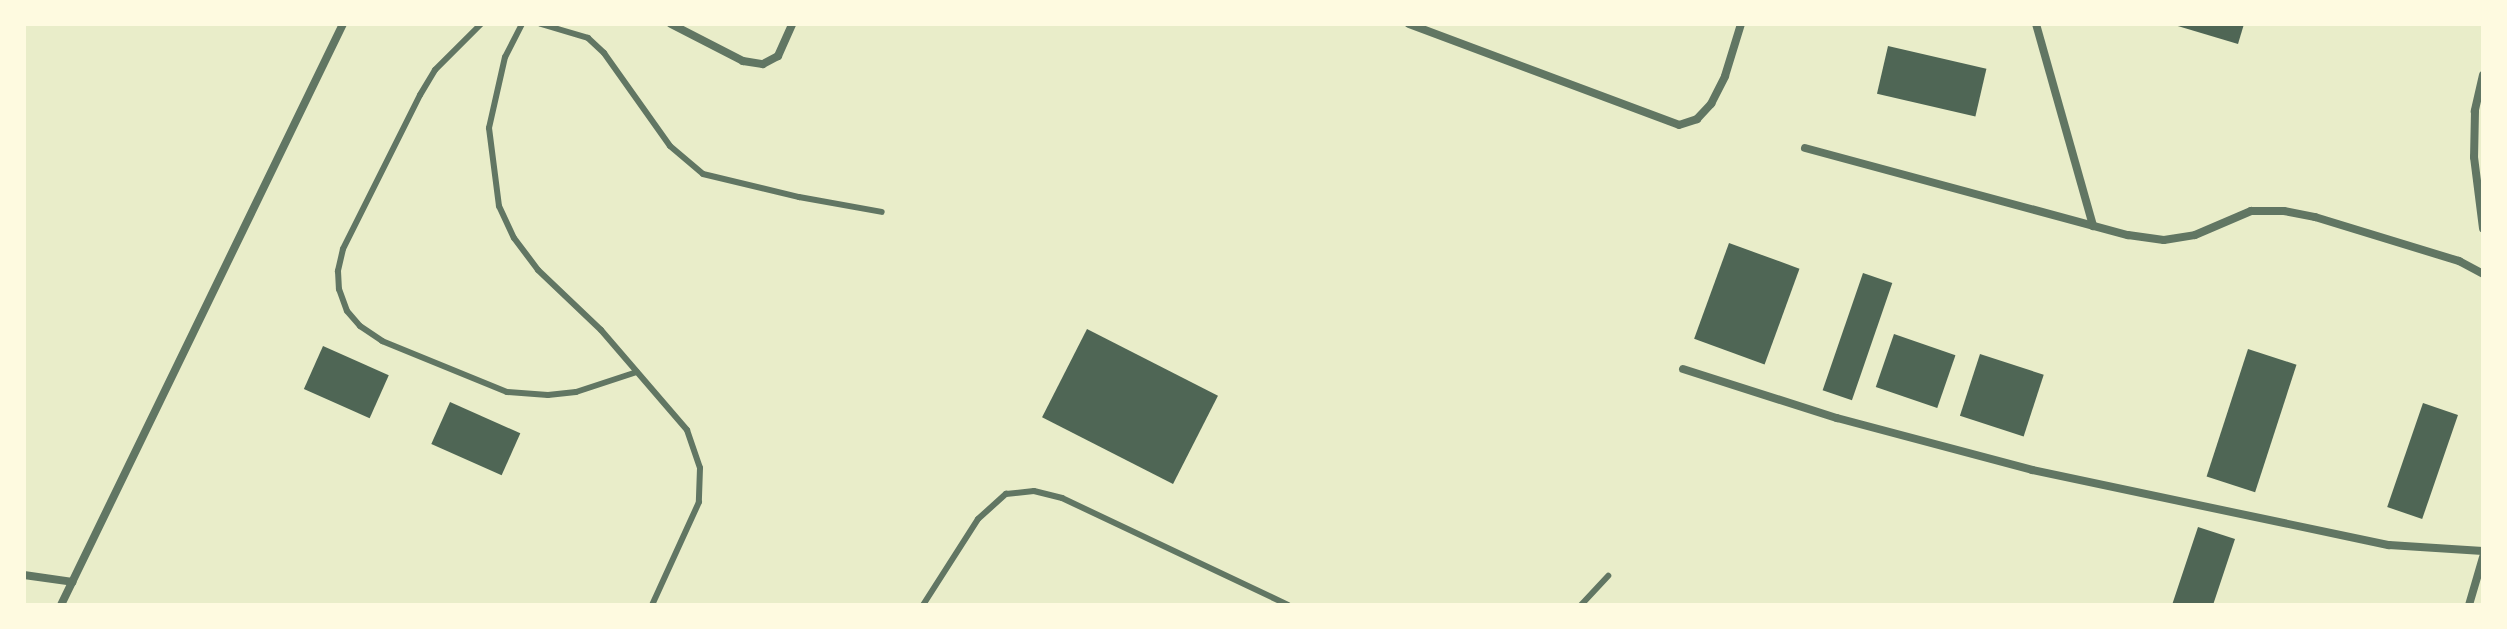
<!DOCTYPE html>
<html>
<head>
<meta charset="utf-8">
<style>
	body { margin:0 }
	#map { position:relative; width:2507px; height:629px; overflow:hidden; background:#e9edc9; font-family:Cabin,sans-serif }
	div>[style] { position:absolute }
	.building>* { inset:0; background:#4f6655; transform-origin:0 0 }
	.service>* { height:6px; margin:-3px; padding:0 3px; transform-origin:3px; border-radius:3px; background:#617663 }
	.minor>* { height:8px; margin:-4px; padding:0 4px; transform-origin:4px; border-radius:4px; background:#617663 }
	span { translate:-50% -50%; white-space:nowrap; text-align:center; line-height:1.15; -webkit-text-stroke:7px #fefae0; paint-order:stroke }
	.frame { position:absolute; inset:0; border:26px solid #fefae0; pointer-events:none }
</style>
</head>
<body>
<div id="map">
	<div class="building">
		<div style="clip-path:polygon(2171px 24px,2244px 24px,2238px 44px)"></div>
		<div style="left:1888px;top:46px;width:101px;height:49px;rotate:13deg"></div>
		<div style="left:1729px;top:243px;width:75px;height:102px;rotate:20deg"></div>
		<div style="left:1863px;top:273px;width:31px;height:124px;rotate:19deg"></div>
		<div style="left:1087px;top:329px;width:147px;height:99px;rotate:27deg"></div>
		<div style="left:1894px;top:334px;width:65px;height:56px;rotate:19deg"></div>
		<div style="left:323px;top:346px;width:72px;height:47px;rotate:24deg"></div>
		<div style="left:2248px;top:349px;width:51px;height:134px;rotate:18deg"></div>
		<div style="left:1980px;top:354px;width:67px;height:65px;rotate:18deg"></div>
		<div style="left:450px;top:402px;width:77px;height:46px;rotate:24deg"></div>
		<div style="left:2423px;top:403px;width:37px;height:110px;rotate:19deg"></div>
		<div style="clip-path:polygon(2198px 527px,2235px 539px,2213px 605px,2172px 605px)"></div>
	</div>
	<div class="service">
		<div style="left:481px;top:24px;width:65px;rotate:135deg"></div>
		<div style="left:435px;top:70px;width:29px;rotate:121deg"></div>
		<div style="left:420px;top:95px;width:172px;rotate:116.6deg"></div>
		<div style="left:343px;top:249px;width:23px;rotate:103deg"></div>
		<div style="left:338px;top:271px;width:18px;rotate:87deg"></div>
		<div style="left:339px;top:289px;width:23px;rotate:70deg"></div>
		<div style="left:347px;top:311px;width:20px;rotate:49deg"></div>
		<div style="left:360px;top:326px;width:27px;rotate:34deg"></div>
		<div style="left:382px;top:341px;width:135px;rotate:22.2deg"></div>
		<div style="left:507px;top:392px;width:41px;rotate:4.2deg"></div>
		<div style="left:548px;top:395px;width:28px;rotate:-6deg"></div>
		<div style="left:576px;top:392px;width:64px;rotate:-18.2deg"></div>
		<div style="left:522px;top:24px;width:37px;rotate:117deg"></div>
		<div style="left:505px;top:57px;width:73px;rotate:102.7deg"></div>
		<div style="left:489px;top:128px;width:79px;rotate:82.7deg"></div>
		<div style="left:499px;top:206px;width:35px;rotate:65deg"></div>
		<div style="left:514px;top:238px;width:40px;rotate:53deg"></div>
		<div style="left:538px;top:270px;width:87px;rotate:43.6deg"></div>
		<div style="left:601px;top:330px;width:132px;rotate:49.3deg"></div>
		<div style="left:687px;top:430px;width:40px;rotate:71.1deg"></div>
		<div style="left:700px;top:468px;width:34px;rotate:92deg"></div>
		<div style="left:699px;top:502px;width:113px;rotate:114.5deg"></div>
		<div style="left:541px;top:24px;width:49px;rotate:16.6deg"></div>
		<div style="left:588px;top:38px;width:22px;rotate:43deg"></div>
		<div style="left:604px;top:53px;width:114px;rotate:54.6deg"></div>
		<div style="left:670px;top:146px;width:43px;rotate:40.3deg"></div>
		<div style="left:703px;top:174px;width:99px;rotate:13.5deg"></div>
		<div style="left:799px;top:197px;width:84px;rotate:10.2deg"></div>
		<div style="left:923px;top:605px;width:102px;rotate:-57.4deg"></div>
		<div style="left:978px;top:519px;width:38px;rotate:-42deg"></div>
		<div style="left:1006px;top:494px;width:28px;rotate:-6deg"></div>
		<div style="left:1034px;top:491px;width:29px;rotate:14deg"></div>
		<div style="left:1062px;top:498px;width:250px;rotate:25.3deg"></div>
		<div style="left:1581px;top:605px;width:40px;rotate:-47deg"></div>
	</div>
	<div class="minor">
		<div style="left:671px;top:24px;width:81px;rotate:27.2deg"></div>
		<div style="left:743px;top:61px;width:20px;rotate:9deg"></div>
		<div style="left:763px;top:64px;width:17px;rotate:-28deg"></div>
		<div style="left:778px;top:56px;width:35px;rotate:-66deg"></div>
		<div style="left:1409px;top:24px;width:288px;rotate:20.5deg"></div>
		<div style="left:1679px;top:125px;width:19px;rotate:-18deg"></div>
		<div style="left:1697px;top:119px;width:21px;rotate:-47deg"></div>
		<div style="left:1711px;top:104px;width:31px;rotate:-63deg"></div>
		<div style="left:1725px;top:76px;width:54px;rotate:-72.9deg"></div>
		<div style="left:2036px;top:24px;width:210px;rotate:74.2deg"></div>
		<div style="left:2483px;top:75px;width:37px;rotate:103deg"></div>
		<div style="left:2475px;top:111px;width:46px;rotate:91.2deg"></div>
		<div style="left:2474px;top:157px;width:72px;rotate:82.8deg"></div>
		<div style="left:1805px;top:148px;width:335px;rotate:15.1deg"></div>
		<div style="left:2128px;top:235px;width:36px;rotate:8deg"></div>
		<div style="left:2164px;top:240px;width:31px;rotate:-9deg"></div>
		<div style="left:2195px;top:235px;width:61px;rotate:-23.2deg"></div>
		<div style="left:2251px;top:211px;width:33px"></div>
		<div style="left:2284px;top:211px;width:32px;rotate:11deg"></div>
		<div style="left:2315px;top:217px;width:151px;rotate:17deg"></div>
		<div style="left:2459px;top:261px;width:27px;rotate:28deg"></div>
		<div style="left:1683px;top:369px;width:162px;rotate:17.7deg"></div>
		<div style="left:1837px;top:418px;width:202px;rotate:14.9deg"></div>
		<div style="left:2032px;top:470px;width:365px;rotate:11.9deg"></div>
		<div style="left:2389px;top:545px;width:94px;rotate:3.7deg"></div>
		<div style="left:24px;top:575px;width:49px;rotate:8.1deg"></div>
		<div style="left:61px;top:605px;width:646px;rotate:-64.11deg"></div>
		<div style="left:2469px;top:605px;width:50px;rotate:-73.7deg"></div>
	</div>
	<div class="frame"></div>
</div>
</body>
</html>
